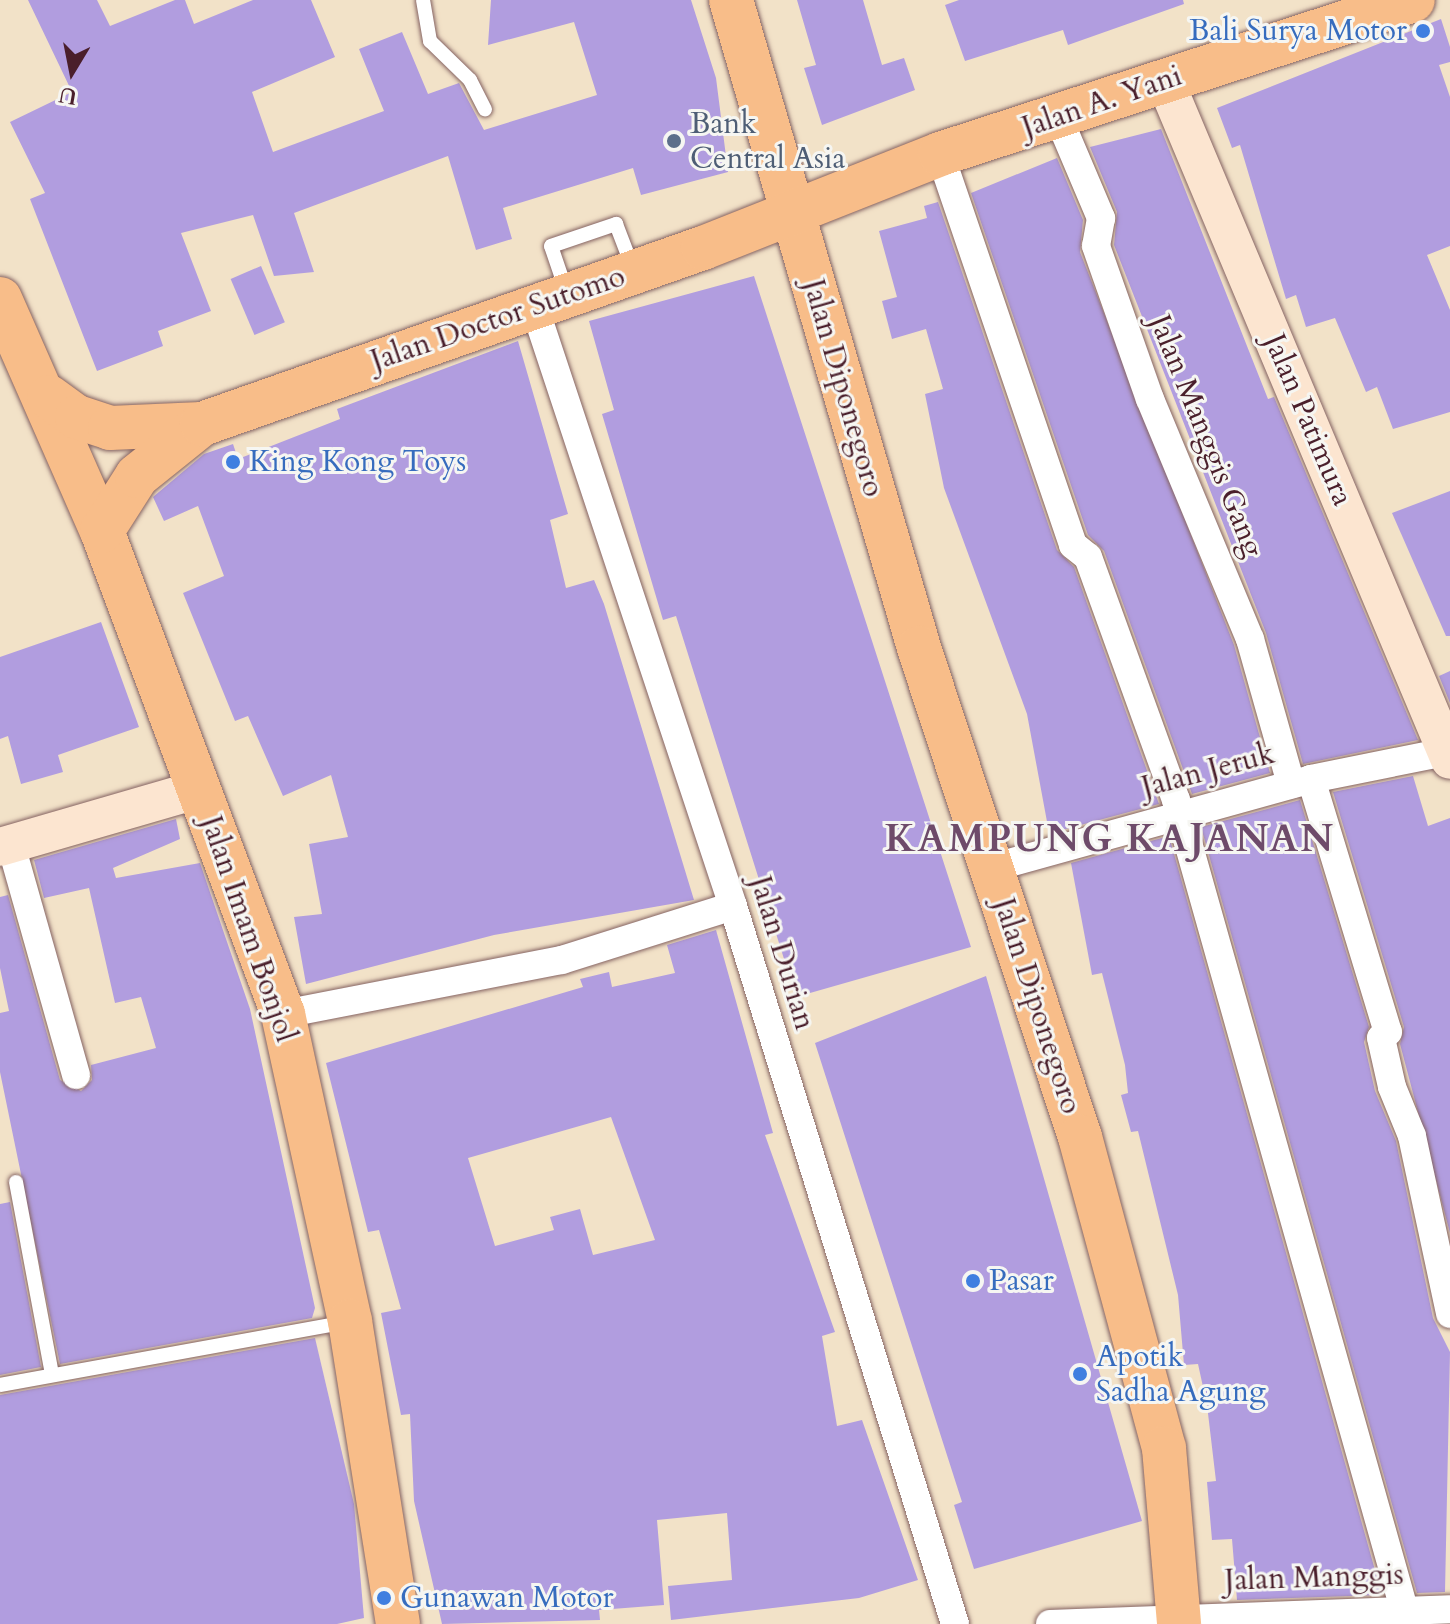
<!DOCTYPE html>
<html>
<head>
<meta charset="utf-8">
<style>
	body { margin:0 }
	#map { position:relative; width:1450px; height:1624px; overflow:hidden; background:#f2e2c8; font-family:Cardo,serif }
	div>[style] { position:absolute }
	.building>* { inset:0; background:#b19ddf; transform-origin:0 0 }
	.roads { filter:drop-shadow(0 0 2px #856362) drop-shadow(0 0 2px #856362) }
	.lane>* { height:14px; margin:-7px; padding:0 7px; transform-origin:7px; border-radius:7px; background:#fff }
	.street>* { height:28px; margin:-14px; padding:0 14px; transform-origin:14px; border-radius:14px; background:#fff }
	.secondary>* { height:38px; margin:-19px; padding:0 19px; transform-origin:19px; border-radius:19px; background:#fce5d0 }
	.highway>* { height:44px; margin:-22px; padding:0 22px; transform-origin:22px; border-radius:22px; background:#f8bd89 }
	.dots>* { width:22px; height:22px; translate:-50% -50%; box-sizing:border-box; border:4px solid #f6f6f2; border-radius:50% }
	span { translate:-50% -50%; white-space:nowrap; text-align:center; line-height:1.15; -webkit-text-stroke:6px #f6f6f2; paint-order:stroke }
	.shop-label { font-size:30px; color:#366cbe }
	.right { translate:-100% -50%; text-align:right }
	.left { translate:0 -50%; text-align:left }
	.street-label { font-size:30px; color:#4a1f2b }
	.service-label { font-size:30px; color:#4e5e75 }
	.district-label { font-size:38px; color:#6e4b6a; font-weight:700; letter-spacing:2px }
	.north { position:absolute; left:32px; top:32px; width:80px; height:80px; -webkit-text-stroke:6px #f6f6f2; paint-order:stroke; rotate:190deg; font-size:22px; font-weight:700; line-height:32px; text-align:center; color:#4a1f2b }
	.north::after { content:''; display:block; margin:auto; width:28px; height:36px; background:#4a1f2b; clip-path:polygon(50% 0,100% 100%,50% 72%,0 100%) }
</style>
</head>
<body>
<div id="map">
	<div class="building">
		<div style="clip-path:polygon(28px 0,97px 0,110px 26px,175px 0,185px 0,194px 24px,253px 0,311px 0,335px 57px,252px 92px,273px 152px,384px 111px,359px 49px,402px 32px,428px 94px,459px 83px,484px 130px,597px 95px,574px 22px,488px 45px,491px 0,691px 0,716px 78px,728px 172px,641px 195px,633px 168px,503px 208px,512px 239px,476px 250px,448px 156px,294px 213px,314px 272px,274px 276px,253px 215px,181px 233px,211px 311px,158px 331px,163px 346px,97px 371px,30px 199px,45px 193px,10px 122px,72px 92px)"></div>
		<div style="clip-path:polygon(797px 0,863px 0,882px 65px,904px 58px,915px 90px,822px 125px,804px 68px,816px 65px)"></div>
		<div style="clip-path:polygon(959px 0,1183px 0,1184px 4px,1068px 45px,1063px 30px,965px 61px,945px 5px)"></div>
		<div style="clip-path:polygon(1441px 19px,1450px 47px,1450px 62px,1439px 65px,1450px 97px,1450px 246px,1427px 255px,1450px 310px,1450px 412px,1393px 429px,1377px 387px,1366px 392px,1335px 318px,1306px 327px,1296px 295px,1286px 299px,1240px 145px,1232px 148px,1217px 108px)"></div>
		<div style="clip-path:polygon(1161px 129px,1268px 399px,1274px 397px,1418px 740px,1303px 764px,1266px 633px,1114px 245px,1117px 212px,1090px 147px)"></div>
		<div style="clip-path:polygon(1057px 158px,1083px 220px,1080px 252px,1234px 645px,1270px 773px,1192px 794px,1104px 551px,1088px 535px,971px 193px)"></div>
		<div style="clip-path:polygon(938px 202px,1057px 550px,1074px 567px,1159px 804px,1062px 830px,1061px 824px,1048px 827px,1027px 714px,944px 488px,925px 394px,943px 389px,926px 329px,892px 339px,882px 301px,897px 297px,879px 231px,927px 218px,924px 206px)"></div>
		<div style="left:261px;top:266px;width:61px;height:33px;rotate:67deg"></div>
		<div style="clip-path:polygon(754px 276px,971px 947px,796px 997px,676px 616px,663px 620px,602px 414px,614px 410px,589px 321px)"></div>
		<div style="clip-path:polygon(518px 341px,568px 514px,550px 520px,566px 588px,594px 580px,604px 604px,694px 900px,494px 935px,306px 984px,294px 917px,322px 914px,309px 844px,348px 837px,331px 775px,283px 796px,248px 716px,235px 721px,183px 593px,224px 576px,198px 506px,164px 521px,153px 497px,204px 454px,233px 444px,238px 459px,340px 419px,337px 409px)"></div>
		<div style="clip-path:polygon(1450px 491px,1450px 636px,1446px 636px,1392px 513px)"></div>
		<div style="clip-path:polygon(101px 622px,139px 727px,58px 755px,63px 772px,21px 784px,8px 736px,0 739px,0 657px)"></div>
		<div style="clip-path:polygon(1450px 671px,1450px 703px,1439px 676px)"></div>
		<div style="clip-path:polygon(1413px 776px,1428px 826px,1450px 818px,1450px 1233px,1400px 1044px,1404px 1027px,1333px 792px)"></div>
		<div style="clip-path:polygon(1300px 800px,1369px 1027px,1364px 1042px,1375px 1091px,1396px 1141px,1433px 1318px,1450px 1352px,1445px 1592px,1417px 1593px,1201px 827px)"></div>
		<div style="clip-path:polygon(176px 819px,180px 839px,113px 868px,116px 878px,200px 863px,250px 1009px,315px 1308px,312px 1318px,60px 1364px,0 1072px,0 1013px,9px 1011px,0 968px,0 897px,8px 895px,60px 1080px,81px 1091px,92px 1080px,91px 1065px,156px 1048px,141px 997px,115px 1003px,89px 888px,44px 898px,34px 860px)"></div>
		<div style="clip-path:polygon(1169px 836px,1382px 1595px,1237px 1600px,1232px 1539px,1212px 1540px,1207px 1482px,1216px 1481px,1207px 1405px,1198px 1364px,1184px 1365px,1178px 1295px,1138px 1131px,1131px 1132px,1121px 1095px,1128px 1093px,1125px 1065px,1102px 973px,1092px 975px,1071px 863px)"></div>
		<div style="clip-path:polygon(evenodd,716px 930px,773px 1133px,765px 1135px,835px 1332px,822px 1336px,837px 1426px,862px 1420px,918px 1580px,859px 1598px,671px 1620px,668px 1586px,732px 1580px,727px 1513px,657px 1520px,664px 1605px,599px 1610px,600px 1620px,442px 1624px,414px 1501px,410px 1414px,401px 1415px,381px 1313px,401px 1309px,379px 1230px,368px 1232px,326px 1063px,583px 987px,580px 979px,609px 972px,612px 987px,675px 973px,667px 945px,716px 930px,611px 1117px,655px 1240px,593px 1255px,580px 1209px,550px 1217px,554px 1230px,495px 1246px,468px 1158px,611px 1117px)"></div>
		<div style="clip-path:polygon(986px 976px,1142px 1521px,974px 1569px,954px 1505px,962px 1502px,815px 1043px)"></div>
		<div style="clip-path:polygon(10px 1202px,41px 1367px,0 1375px,0 1204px)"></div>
		<div style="clip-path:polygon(315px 1338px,354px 1504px,364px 1618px,337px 1624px,0 1624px,0 1395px)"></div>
	</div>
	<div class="roads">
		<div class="lane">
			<div style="left:423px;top:0;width:42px;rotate:80.3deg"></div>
			<div style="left:430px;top:41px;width:56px;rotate:44.3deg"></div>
			<div style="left:470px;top:80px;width:33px;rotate:63deg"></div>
			<div style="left:566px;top:290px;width:46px;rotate:-108.8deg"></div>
			<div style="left:551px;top:246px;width:69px;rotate:-18.7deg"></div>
			<div style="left:616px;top:224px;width:45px;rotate:69.1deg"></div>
			<div style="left:16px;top:1182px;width:195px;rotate:79.4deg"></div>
			<div style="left:0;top:1385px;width:352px;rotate:-10.3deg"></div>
		</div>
		<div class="street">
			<div style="left:1059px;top:119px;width:108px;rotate:67deg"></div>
			<div style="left:1101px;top:218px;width:28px;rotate:100deg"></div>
			<div style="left:1096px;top:246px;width:162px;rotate:70.6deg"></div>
			<div style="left:1150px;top:399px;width:260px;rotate:67.4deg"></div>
			<div style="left:1250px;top:639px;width:151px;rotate:74.2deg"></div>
			<div style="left:940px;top:154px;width:413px;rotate:71.2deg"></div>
			<div style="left:1073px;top:545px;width:19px;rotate:39deg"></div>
			<div style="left:1088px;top:557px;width:258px;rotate:70.1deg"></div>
			<div style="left:1176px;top:800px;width:841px;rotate:74.26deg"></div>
			<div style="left:534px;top:306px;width:632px;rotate:71.65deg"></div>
			<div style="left:733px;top:906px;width:752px;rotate:72.82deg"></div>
			<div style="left:1311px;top:779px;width:264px;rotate:73.1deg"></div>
			<div style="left:1388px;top:1032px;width:9px;rotate:139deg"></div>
			<div style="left:1381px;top:1038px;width:50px;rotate:77.3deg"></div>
			<div style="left:1392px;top:1087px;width:53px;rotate:67.8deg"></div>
			<div style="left:1412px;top:1136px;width:182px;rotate:77.9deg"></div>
			<div style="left:11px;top:845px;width:239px;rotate:74.2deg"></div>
			<div style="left:991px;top:868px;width:332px;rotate:-15.5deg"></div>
			<div style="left:1311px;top:779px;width:142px;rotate:-11.4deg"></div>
			<div style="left:283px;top:1014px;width:284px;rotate:-11deg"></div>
			<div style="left:562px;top:960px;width:179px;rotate:-17.5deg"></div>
			<div style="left:1050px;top:1624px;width:400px;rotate:-2.1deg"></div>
		</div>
		<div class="secondary">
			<div style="left:1165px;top:81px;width:736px;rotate:67.23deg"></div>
			<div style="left:0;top:847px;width:207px;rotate:-16.2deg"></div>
		</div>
		<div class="highway">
			<div style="left:731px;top:0;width:675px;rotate:73.82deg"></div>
			<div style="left:919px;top:648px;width:515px;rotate:71.78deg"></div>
			<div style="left:1080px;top:1137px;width:322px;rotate:74.9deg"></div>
			<div style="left:1164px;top:1448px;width:177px;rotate:85.1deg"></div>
			<div style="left:0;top:299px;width:253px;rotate:66.3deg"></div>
			<div style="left:102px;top:531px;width:516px;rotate:69.46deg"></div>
			<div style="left:283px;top:1014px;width:314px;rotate:77.7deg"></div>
			<div style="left:350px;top:1321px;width:307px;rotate:81deg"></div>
			<div style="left:49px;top:397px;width:34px;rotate:36deg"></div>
			<div style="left:77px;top:417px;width:35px;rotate:18deg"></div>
			<div style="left:110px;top:428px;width:92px;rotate:-2.5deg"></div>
			<div style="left:102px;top:531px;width:65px;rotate:-57.5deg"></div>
			<div style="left:137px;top:476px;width:83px;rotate:-38.7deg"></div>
			<div style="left:202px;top:424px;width:531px;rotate:-19.36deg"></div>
			<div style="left:703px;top:248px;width:255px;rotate:-21.6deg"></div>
			<div style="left:940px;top:154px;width:497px;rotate:-18deg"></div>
		</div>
	</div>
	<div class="dots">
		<div style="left:1423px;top:31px;background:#3f7fe0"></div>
		<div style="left:674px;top:141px;background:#5c6f8a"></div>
		<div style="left:233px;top:462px;background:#3f7fe0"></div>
		<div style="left:973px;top:1281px;background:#3f7fe0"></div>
		<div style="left:1080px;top:1374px;background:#3f7fe0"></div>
		<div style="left:384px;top:1598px;background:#3f7fe0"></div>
	</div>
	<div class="shop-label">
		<span class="right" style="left:1407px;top:31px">Bali Surya Motor</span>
		<span class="left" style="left:249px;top:462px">King Kong Toys</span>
		<span class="left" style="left:989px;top:1281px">Pasar</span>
		<span class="left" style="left:1096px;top:1374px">Apotik<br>Sadha Agung</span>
		<span class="left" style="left:400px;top:1598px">Gunawan Motor</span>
	</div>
	<div class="street-label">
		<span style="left:1102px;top:102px;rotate:-19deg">Jalan A. Yani</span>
		<span style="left:498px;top:319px;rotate:-19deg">Jalan Doctor Sutomo</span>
		<span style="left:843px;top:388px;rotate:74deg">Jalan Diponegoro</span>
		<span style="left:1308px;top:420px;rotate:67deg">Jalan Patimura</span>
		<span style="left:1206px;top:436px;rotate:68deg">Jalan Manggis Gang</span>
		<span style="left:1208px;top:771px;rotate:-15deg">Jalan Jeruk</span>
		<span style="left:248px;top:929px;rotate:71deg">Jalan Imam Bonjol</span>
		<span style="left:782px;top:953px;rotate:73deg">Jalan Durian</span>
		<span style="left:1037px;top:1006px;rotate:72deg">Jalan Diponegoro</span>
		<span style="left:1314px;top:1578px;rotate:-2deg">Jalan Manggis</span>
	</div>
	<div class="service-label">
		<span class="left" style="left:690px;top:141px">Bank<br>Central Asia</span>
	</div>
	<div class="district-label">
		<span style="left:1110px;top:840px">KAMPUNG KAJANAN</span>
	</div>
	<div class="north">U</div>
</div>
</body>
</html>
